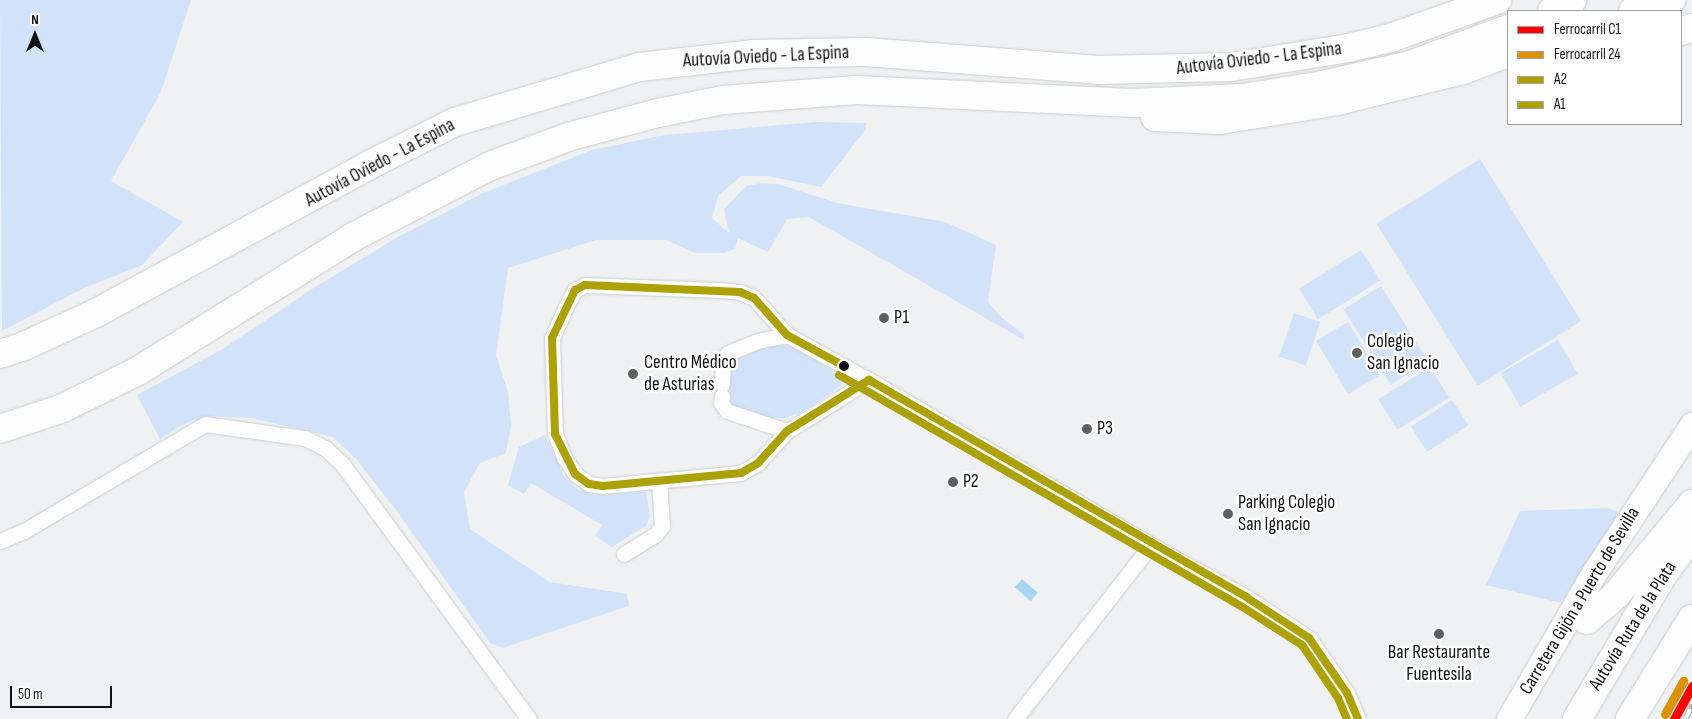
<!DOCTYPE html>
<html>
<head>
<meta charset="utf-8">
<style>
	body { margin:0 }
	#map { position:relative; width:1692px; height:719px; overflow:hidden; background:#f0f1f2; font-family:"Sofia Sans Condensed",sans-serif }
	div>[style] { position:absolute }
	.green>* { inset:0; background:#d2e2f8; transform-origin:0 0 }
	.water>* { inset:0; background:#a7d4f1; transform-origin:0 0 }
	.roads { filter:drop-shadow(0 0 1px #cbcccd) drop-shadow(0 0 1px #cbcccd) }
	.minor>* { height:15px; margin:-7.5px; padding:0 7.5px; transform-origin:7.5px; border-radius:7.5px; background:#fdfdfd }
	.trunk>* { height:25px; margin:-12.5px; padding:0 12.5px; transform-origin:12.5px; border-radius:12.5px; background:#fdfdfd }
	.motorway>* { height:28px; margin:-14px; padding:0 14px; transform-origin:14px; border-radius:14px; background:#fdfdfd }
	.rail>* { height:5.5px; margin-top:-2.75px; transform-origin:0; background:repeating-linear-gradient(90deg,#fff 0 11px,#b4b5b5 0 22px); box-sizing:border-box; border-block:1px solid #b4b5b5 }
	.bus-1>* { height:8px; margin:-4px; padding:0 4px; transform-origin:4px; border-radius:4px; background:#aca106 }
	.bus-2>* { height:8px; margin:-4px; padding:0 4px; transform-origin:4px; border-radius:4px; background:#aca106 }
	.rail-1>* { height:9px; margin:-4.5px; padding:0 4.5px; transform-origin:4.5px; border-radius:4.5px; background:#f00 }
	.rail-2>* { height:9px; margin:-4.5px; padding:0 4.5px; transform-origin:4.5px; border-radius:4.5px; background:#db9303 }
	.dots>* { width:14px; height:14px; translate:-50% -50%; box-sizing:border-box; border:2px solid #fff; border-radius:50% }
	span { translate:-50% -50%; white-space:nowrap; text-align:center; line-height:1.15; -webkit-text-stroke:5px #fff; paint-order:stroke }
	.street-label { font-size:19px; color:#111112 }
	.poi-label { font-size:19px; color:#111112 }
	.left { translate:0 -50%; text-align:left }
	.legend { position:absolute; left:1507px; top:10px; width:175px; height:115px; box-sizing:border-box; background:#fff; border:1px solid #a0a0a0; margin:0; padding:6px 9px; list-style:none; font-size:15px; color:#111112 }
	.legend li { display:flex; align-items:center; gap:10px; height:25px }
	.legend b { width:25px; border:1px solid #a0a0a0 }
	.north { position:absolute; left:10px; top:10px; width:50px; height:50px; -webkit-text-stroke:4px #fff; paint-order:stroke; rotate:0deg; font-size:14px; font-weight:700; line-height:20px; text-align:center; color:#111112 }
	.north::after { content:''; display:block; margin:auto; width:18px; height:22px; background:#111112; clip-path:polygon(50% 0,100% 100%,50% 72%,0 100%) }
	.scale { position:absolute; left:10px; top:686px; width:102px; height:22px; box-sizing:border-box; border:2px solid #111112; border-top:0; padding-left:6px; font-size:15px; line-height:18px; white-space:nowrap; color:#111112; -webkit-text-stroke:4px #fff; paint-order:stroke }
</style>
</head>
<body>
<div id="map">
	<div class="green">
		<div style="clip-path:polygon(0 0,191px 0,161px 92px,111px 181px,183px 222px,142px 265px,84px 288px,2px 331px)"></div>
		<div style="clip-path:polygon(816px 122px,866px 123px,866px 129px,821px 187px,768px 176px,741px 176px,718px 196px,712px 218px,729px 233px,724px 209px,746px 186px,762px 183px,778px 184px,837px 203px,945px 222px,996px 245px,988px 302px,1001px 317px,1024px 335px,1024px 340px,809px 217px,787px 219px,768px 252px,738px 238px,735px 249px,725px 253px,695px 253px,666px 240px,596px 240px,508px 268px,496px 355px,508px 392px,511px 426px,506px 453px,480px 463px,464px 492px,470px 529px,550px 582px,627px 594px,629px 606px,503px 648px,490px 643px,399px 514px,356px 459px,333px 437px,251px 418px,205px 416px,180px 426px,160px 439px,137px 395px,221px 350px,312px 289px,396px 238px,481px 194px,592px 150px,664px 135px)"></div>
		<div style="left:1480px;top:159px;width:191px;height:122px;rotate:58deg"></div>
		<div style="left:1361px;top:250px;width:36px;height:73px;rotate:58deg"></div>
		<div style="left:1381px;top:286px;width:89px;height:44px;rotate:58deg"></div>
		<div style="left:1294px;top:313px;width:28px;height:46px;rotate:19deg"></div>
		<div style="left:1348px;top:322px;width:62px;height:37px;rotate:59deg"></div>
		<div style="left:1558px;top:340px;width:39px;height:66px;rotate:60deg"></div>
		<div style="clip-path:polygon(774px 344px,797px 348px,838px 375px,842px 385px,803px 412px,785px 418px,768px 418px,731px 404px,728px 370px,731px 361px)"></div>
		<div style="left:1430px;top:367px;width:36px;height:61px;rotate:58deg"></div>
		<div style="left:1452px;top:400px;width:30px;height:49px;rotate:57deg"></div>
		<div style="clip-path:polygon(545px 435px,564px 476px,577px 489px,595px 495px,646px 492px,650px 517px,646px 526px,612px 547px,595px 536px,602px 525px,531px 483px,524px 494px,508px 485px,519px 447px)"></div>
		<div style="clip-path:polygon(1608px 508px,1619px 512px,1561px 603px,1486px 585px,1520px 511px)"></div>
	</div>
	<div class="water">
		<div style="left:1022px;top:579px;width:21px;height:11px;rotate:41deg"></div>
	</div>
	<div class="roads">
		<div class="minor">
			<div style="left:869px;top:380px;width:97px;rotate:148.1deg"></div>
			<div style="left:787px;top:431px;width:43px;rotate:132.2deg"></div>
			<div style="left:758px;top:463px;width:20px;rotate:150deg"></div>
			<div style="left:741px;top:473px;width:139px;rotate:174.6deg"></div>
			<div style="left:603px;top:486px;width:14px;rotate:-172deg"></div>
			<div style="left:589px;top:484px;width:17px;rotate:-144deg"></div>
			<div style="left:575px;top:474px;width:20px;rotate:-123deg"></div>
			<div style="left:564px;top:457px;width:25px;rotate:-111deg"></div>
			<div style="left:555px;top:434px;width:96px;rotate:-91.8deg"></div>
			<div style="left:552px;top:338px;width:35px;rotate:-66deg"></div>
			<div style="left:566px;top:306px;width:18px;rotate:-61deg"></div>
			<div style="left:575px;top:290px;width:11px;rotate:-27deg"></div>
			<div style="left:585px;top:285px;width:135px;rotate:2.1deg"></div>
			<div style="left:720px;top:290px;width:20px;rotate:6deg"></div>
			<div style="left:740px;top:292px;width:15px;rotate:23deg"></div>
			<div style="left:754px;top:298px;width:50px;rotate:48.3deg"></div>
			<div style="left:787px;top:335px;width:94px;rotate:28.8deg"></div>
			<div style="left:869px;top:380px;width:327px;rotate:30.3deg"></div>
			<div style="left:1151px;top:545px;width:108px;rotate:28.7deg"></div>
			<div style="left:1246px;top:597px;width:75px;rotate:33.1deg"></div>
			<div style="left:1309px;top:638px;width:67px;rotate:55.4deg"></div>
			<div style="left:1347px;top:693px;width:28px;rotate:67deg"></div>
			<div style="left:722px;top:384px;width:22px;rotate:-87deg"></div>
			<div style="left:723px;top:362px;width:10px;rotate:-61deg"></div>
			<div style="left:728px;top:353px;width:31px;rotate:-22deg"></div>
			<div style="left:757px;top:341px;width:31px;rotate:-11deg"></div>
			<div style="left:722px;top:396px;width:7px;rotate:98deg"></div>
			<div style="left:721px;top:403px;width:10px;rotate:53deg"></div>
			<div style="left:727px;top:411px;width:63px;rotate:18.4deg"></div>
			<div style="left:0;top:541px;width:26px;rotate:-23deg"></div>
			<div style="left:24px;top:531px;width:210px;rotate:-30.6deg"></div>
			<div style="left:205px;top:424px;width:101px;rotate:8deg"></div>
			<div style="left:305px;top:438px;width:22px;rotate:27deg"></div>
			<div style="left:325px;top:448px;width:25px;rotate:43deg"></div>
			<div style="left:343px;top:465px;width:315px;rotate:53.8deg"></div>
			<div style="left:624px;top:554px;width:36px;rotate:-32deg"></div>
			<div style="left:655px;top:535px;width:11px;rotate:-52deg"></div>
			<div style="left:662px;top:526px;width:45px;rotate:-93.8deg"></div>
			<div style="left:1015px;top:719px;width:221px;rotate:-52deg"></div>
		</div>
		<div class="trunk">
			<div style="left:1509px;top:719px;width:169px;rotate:-59.8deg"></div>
			<div style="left:1594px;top:573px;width:178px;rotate:-56.5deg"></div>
		</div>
		<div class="motorway">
			<div style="left:1552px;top:11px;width:23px;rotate:-29deg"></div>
			<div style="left:1633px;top:11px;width:40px;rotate:-16deg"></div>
			<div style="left:1681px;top:31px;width:11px;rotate:-15deg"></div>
			<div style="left:1155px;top:117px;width:65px;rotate:2.6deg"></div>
			<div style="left:1220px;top:120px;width:120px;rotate:-9.1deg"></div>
			<div style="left:1338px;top:101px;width:129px;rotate:-13.9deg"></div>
			<div style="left:1463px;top:70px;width:48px;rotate:-20.7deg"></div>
			<div style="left:0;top:354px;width:25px;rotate:-18deg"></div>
			<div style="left:24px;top:346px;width:79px;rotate:-24.6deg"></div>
			<div style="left:96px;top:313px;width:315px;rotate:-28.4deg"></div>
			<div style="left:373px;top:163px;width:92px;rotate:-26.6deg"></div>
			<div style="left:455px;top:122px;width:193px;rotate:-16.6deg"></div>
			<div style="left:640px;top:67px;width:115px;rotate:-6.5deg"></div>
			<div style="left:754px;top:54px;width:112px;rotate:-1deg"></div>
			<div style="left:866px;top:52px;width:233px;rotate:4.4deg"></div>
			<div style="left:1098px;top:70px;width:133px;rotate:-1.3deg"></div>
			<div style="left:1231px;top:67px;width:119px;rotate:-9.2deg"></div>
			<div style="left:1348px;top:48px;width:43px;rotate:-13.4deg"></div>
			<div style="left:1390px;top:38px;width:114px;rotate:-19.6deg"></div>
			<div style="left:0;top:429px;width:66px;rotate:-18.4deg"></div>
			<div style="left:63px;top:408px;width:84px;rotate:-26.3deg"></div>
			<div style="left:138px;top:371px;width:253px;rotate:-31.9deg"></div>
			<div style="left:353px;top:237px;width:154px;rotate:-27.4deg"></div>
			<div style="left:490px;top:166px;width:86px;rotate:-20.3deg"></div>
			<div style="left:571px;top:136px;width:90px;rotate:-14.8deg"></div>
			<div style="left:658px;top:113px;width:66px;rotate:-11.3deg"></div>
			<div style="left:723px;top:100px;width:134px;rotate:-4.3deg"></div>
			<div style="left:857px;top:90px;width:276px;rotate:2.7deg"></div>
			<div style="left:1133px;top:103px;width:110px;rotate:-2.6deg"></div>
			<div style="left:1243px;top:98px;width:81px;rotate:-9.2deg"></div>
			<div style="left:1323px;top:85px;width:89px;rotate:-12.9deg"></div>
			<div style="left:1410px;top:65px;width:104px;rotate:-20.2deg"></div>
			<div style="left:1587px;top:620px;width:38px;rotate:-41deg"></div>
			<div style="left:1616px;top:595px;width:119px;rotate:-50.1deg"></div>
			<div style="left:1577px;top:719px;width:170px;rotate:-59.2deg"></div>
			<div style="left:1664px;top:573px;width:47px;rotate:-53.6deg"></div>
			<div style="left:1630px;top:719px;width:118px;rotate:-58.2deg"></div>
		</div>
	</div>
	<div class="rail">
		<div style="left:1685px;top:719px;width:16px;rotate:-63deg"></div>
	</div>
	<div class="bus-1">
		<div style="left:844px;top:366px;width:65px;rotate:-151.5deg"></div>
		<div style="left:787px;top:335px;width:50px;rotate:-131.7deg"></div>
		<div style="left:754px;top:298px;width:15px;rotate:-157deg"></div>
		<div style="left:740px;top:292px;width:155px;rotate:-177.4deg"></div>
		<div style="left:585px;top:285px;width:11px;rotate:153deg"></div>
		<div style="left:575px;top:290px;width:53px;rotate:115.6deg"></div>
		<div style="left:552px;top:338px;width:96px;rotate:88.2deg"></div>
		<div style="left:555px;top:434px;width:45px;rotate:63.4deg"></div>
		<div style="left:575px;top:474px;width:17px;rotate:36deg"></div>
		<div style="left:589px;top:484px;width:14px;rotate:8deg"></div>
		<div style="left:603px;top:486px;width:139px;rotate:-5.4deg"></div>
		<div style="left:741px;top:473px;width:20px;rotate:-30deg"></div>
		<div style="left:758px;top:463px;width:43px;rotate:-47.8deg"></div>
		<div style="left:787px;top:431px;width:97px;rotate:-31.9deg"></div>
		<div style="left:869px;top:380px;width:435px;rotate:29.9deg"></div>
		<div style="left:1246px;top:597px;width:75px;rotate:33.1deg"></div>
		<div style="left:1309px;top:638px;width:67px;rotate:55.4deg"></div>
		<div style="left:1347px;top:693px;width:28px;rotate:67deg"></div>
	</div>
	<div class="bus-2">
		<div style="left:839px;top:375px;width:464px;rotate:29.9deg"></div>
		<div style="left:1241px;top:606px;width:72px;rotate:32.6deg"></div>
		<div style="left:1302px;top:645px;width:64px;rotate:55.8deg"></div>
		<div style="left:1338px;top:698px;width:23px;rotate:67deg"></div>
	</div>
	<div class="rail-1">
		<div style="left:1674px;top:719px;width:38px;rotate:-61deg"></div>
	</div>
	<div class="rail-2">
		<div style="left:1665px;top:714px;width:38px;rotate:-61deg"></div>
	</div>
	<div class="dots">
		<div style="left:884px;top:318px;background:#5f5f60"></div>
		<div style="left:1357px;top:353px;background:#5f5f60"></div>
		<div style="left:844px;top:366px;background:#111112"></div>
		<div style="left:633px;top:374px;background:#5f5f60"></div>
		<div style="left:1087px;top:429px;background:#5f5f60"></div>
		<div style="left:953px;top:482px;background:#5f5f60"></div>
		<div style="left:1228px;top:514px;background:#5f5f60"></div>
		<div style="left:1439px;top:634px;background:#5f5f60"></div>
	</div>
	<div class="street-label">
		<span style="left:766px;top:57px;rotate:-3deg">Autovía Oviedo - La Espina</span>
		<span style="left:1259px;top:59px;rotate:-7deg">Autovía Oviedo - La Espina</span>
		<span style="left:380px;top:163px;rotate:-28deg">Autovía Oviedo - La Espina</span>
		<span style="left:1580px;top:601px;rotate:-59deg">Carretera Gijón a Puerto de Sevilla</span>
		<span style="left:1633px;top:626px;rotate:-58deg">Autovía Ruta de la Plata</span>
	</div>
	<div class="poi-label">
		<span class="left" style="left:894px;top:318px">P1</span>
		<span class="left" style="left:1367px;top:353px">Colegio<br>San Ignacio</span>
		<span class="left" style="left:644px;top:374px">Centro Médico<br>de Asturias</span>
		<span class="left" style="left:1097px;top:429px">P3</span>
		<span class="left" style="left:963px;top:482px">P2</span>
		<span class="left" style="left:1238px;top:514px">Parking Colegio<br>San Ignacio</span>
		<span style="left:1439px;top:664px">Bar Restaurante<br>Fuentesila</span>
	</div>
	<ul class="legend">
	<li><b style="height:6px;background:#f00"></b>Ferrocarril C1</li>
	<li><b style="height:6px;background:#db9303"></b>Ferrocarril 24</li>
	<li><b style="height:6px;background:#aca106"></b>A2</li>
	<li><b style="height:6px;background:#aca106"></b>A1</li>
	</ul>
	<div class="north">N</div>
	<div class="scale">50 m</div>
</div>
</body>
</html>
